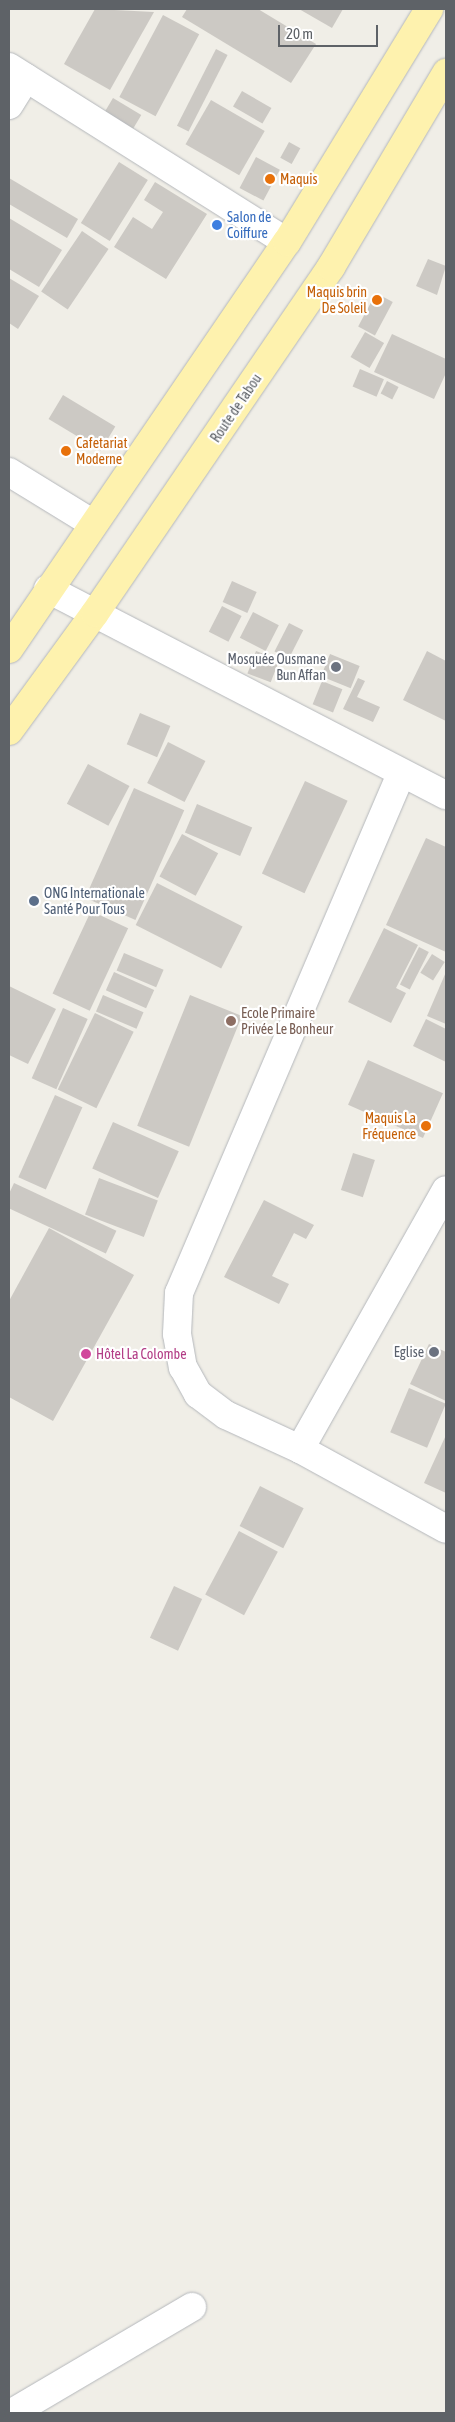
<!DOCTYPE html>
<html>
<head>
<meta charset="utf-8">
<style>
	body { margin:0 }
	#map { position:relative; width:455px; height:2422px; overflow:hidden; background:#f0eee7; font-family:"Asap Condensed",sans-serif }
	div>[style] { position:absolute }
	.building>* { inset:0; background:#ccc9c4; transform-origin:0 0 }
	.roads { filter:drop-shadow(0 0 1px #b4b7bb) drop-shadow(0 0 1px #b4b7bb) }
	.minor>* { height:28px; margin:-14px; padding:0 14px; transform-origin:14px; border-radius:14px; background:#fff }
	.major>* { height:28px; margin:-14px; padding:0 14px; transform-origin:14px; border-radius:14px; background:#fef2ae }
	.dots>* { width:14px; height:14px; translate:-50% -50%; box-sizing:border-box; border:2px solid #fff; border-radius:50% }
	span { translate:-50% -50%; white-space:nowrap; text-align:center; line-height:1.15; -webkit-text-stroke:4.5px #fff; paint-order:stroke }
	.food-label { font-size:14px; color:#c56008 }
	.left { translate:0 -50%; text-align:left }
	.right { translate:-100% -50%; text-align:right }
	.shop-label { font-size:14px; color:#366cbe }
	.street-label { font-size:14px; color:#5e6267 }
	.worship-label { font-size:14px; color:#5b616d }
	.service-label { font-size:14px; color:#4e5e75 }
	.education-label { font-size:14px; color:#785e54 }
	.hotel-label { font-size:14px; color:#b23c85 }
	.frame { position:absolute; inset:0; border:10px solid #5e6267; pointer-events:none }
	.scale { position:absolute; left:278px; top:25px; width:100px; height:22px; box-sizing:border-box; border:2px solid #5e6267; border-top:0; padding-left:6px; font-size:15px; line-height:18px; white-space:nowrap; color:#5e6267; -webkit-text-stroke:4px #fff; paint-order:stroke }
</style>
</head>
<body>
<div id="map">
	<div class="building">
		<div style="clip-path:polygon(95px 9px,154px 12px,110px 90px,64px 64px)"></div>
		<div style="clip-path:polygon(187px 9px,258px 9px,316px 44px,291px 83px,182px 17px)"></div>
		<div style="clip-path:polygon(299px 9px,343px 9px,332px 28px)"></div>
		<div style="left:163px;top:15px;width:41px;height:93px;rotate:28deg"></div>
		<div style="left:216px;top:49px;width:13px;height:86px;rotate:27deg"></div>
		<div style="left:242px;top:91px;width:34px;height:18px;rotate:30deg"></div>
		<div style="left:113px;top:98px;width:33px;height:20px;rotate:31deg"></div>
		<div style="left:211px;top:100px;width:62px;height:51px;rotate:30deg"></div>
		<div style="left:289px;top:142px;width:13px;height:18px;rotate:29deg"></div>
		<div style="left:256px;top:157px;width:27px;height:35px;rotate:28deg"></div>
		<div style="left:119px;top:162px;width:34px;height:72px;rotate:32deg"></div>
		<div style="clip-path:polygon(9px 178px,78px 219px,67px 238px,9px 204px)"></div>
		<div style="clip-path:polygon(155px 182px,207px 214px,166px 279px,114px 247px,133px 217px,152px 229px,163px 212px,144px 200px)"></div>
		<div style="clip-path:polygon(9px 218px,62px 250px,39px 287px,9px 269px)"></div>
		<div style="left:82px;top:231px;width:32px;height:73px;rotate:34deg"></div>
		<div style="clip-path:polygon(428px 259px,446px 266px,437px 295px,416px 286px)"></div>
		<div style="clip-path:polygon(9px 278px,39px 296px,18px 329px,9px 323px)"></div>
		<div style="left:376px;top:293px;width:19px;height:38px;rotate:28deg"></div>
		<div style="left:365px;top:332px;width:22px;height:29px;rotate:30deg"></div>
		<div style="clip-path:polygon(392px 334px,446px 359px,446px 373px,434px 399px,374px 372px)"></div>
		<div style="left:360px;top:369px;width:26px;height:19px;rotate:23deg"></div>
		<div style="left:387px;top:381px;width:13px;height:14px;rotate:27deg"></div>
		<div style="left:63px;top:395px;width:61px;height:28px;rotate:31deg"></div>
		<div style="left:232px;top:581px;width:27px;height:23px;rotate:24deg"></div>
		<div style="left:222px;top:606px;width:22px;height:29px;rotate:27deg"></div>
		<div style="left:253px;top:612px;width:29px;height:29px;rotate:27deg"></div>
		<div style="left:289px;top:623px;width:16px;height:32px;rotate:27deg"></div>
		<div style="left:256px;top:651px;width:25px;height:24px;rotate:21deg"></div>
		<div style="clip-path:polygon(427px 651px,446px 661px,446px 721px,403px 700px)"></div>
		<div style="left:330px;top:654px;width:32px;height:24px;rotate:22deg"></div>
		<div style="clip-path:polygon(358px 678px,365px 681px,357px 697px,380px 707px,373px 722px,343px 709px)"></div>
		<div style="left:322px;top:681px;width:22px;height:25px;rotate:22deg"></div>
		<div style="left:140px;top:713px;width:33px;height:34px;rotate:23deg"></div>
		<div style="left:168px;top:742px;width:42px;height:46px;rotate:27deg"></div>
		<div style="left:88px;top:764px;width:47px;height:45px;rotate:28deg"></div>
		<div style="left:305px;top:781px;width:47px;height:102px;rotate:25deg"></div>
		<div style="left:134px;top:788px;width:55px;height:120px;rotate:24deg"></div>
		<div style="left:197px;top:804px;width:60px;height:31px;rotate:23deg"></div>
		<div style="left:182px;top:834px;width:41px;height:48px;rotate:28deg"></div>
		<div style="clip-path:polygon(426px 838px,446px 847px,446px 952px,386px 925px)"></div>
		<div style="left:157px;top:883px;width:96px;height:47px;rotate:27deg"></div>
		<div style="left:91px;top:911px;width:41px;height:91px;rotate:25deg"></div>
		<div style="clip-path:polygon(384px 928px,418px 945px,396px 988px,406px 993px,391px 1023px,348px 1002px)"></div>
		<div style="left:419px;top:947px;width:11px;height:42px;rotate:27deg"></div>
		<div style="left:124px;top:953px;width:43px;height:19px;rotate:23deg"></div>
		<div style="left:432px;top:954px;width:15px;height:22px;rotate:32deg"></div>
		<div style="left:114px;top:972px;width:44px;height:20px;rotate:24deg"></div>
		<div style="clip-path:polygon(446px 972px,446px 1024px,427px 1016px)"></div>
		<div style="clip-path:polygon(9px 986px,56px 1009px,28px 1064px,9px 1055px)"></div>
		<div style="left:103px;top:995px;width:44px;height:18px;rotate:23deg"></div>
		<div style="left:190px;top:995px;width:56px;height:141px;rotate:22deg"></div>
		<div style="left:63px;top:1008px;width:27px;height:77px;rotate:24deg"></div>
		<div style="left:95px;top:1013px;width:43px;height:85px;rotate:26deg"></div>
		<div style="clip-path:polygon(426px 1019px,446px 1029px,446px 1062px,413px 1046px)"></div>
		<div style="left:368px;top:1060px;width:82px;height:49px;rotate:24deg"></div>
		<div style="left:55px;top:1095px;width:30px;height:90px;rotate:24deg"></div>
		<div style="left:113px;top:1122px;width:72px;height:51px;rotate:24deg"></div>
		<div style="left:353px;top:1153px;width:23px;height:39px;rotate:18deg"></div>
		<div style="left:99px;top:1178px;width:63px;height:39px;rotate:21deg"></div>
		<div style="left:14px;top:1183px;width:113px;height:25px;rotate:25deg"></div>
		<div style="clip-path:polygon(264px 1200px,314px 1225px,306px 1239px,294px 1233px,272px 1276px,289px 1284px,279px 1304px,224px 1277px)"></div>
		<div style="clip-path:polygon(49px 1228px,134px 1275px,53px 1421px,9px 1397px,9px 1301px)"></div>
		<div style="clip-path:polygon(429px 1344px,446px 1352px,446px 1401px,410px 1384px)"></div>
		<div style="left:409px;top:1388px;width:40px;height:48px;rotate:23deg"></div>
		<div style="clip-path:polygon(446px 1435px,446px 1493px,424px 1483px)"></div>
		<div style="left:260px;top:1486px;width:49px;height:45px;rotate:27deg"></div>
		<div style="left:239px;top:1531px;width:44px;height:72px;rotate:28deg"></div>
		<div style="left:174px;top:1586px;width:31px;height:57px;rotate:25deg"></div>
	</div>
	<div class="roads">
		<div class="minor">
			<div style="left:9px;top:67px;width:328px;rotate:32.2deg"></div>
			<div style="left:9px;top:105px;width:32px;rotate:-58deg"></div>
			<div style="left:9px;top:472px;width:97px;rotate:31.6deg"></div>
			<div style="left:48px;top:589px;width:448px;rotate:27.4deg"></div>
			<div style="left:401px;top:774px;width:564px;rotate:113.16deg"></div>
			<div style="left:179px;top:1293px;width:41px;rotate:92.8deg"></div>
			<div style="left:177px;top:1334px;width:34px;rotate:80deg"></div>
			<div style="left:183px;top:1367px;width:31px;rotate:61deg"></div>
			<div style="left:198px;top:1394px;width:35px;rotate:37deg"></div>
			<div style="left:226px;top:1415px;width:81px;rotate:24.7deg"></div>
			<div style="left:300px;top:1449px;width:166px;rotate:28.7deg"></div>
			<div style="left:300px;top:1449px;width:297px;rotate:-60.6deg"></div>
			<div style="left:12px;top:2413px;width:209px;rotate:-30.5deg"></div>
		</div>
		<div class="major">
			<div style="left:9px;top:649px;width:493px;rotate:-55.7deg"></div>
			<div style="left:287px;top:242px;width:273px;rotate:-58.6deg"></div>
			<div style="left:9px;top:731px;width:146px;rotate:-53.9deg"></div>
			<div style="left:95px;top:613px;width:419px;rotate:-55.7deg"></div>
			<div style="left:331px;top:267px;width:226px;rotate:-59.3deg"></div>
		</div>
	</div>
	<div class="dots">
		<div style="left:270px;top:179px;background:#e8710a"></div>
		<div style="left:217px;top:225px;background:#3f7fe0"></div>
		<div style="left:377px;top:300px;background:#e8710a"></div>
		<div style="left:66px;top:451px;background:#e8710a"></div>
		<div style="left:336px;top:667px;background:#6b7280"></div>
		<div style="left:34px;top:901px;background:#5c6f8a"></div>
		<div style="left:231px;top:1021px;background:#8d6e63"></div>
		<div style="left:426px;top:1126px;background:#e8710a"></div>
		<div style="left:434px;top:1352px;background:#6b7280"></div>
		<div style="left:86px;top:1354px;background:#d1479c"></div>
	</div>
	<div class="food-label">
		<span class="left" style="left:280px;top:179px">Maquis</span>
		<span class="right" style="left:367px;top:300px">Maquis brin<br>De Soleil</span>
		<span class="left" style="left:76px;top:451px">Cafetariat<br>Moderne</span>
		<span class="right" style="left:416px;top:1126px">Maquis La<br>Fréquence</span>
	</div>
	<div class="shop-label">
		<span class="left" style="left:227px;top:225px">Salon de<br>Coiffure</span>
	</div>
	<div class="street-label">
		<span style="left:236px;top:408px;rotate:-56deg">Route de Tabou</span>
	</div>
	<div class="worship-label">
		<span class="right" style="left:326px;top:667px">Mosquée Ousmane<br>Bun Affan</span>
		<span class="right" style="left:424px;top:1352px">Eglise</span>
	</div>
	<div class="service-label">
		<span class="left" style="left:44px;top:901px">ONG Internationale<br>Santé Pour Tous</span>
	</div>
	<div class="education-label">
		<span class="left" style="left:241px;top:1021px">Ecole Primaire<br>Privée Le Bonheur</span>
	</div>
	<div class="hotel-label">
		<span class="left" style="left:96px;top:1354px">Hôtel La Colombe</span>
	</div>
	<div class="frame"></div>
	<div class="scale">20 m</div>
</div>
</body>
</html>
